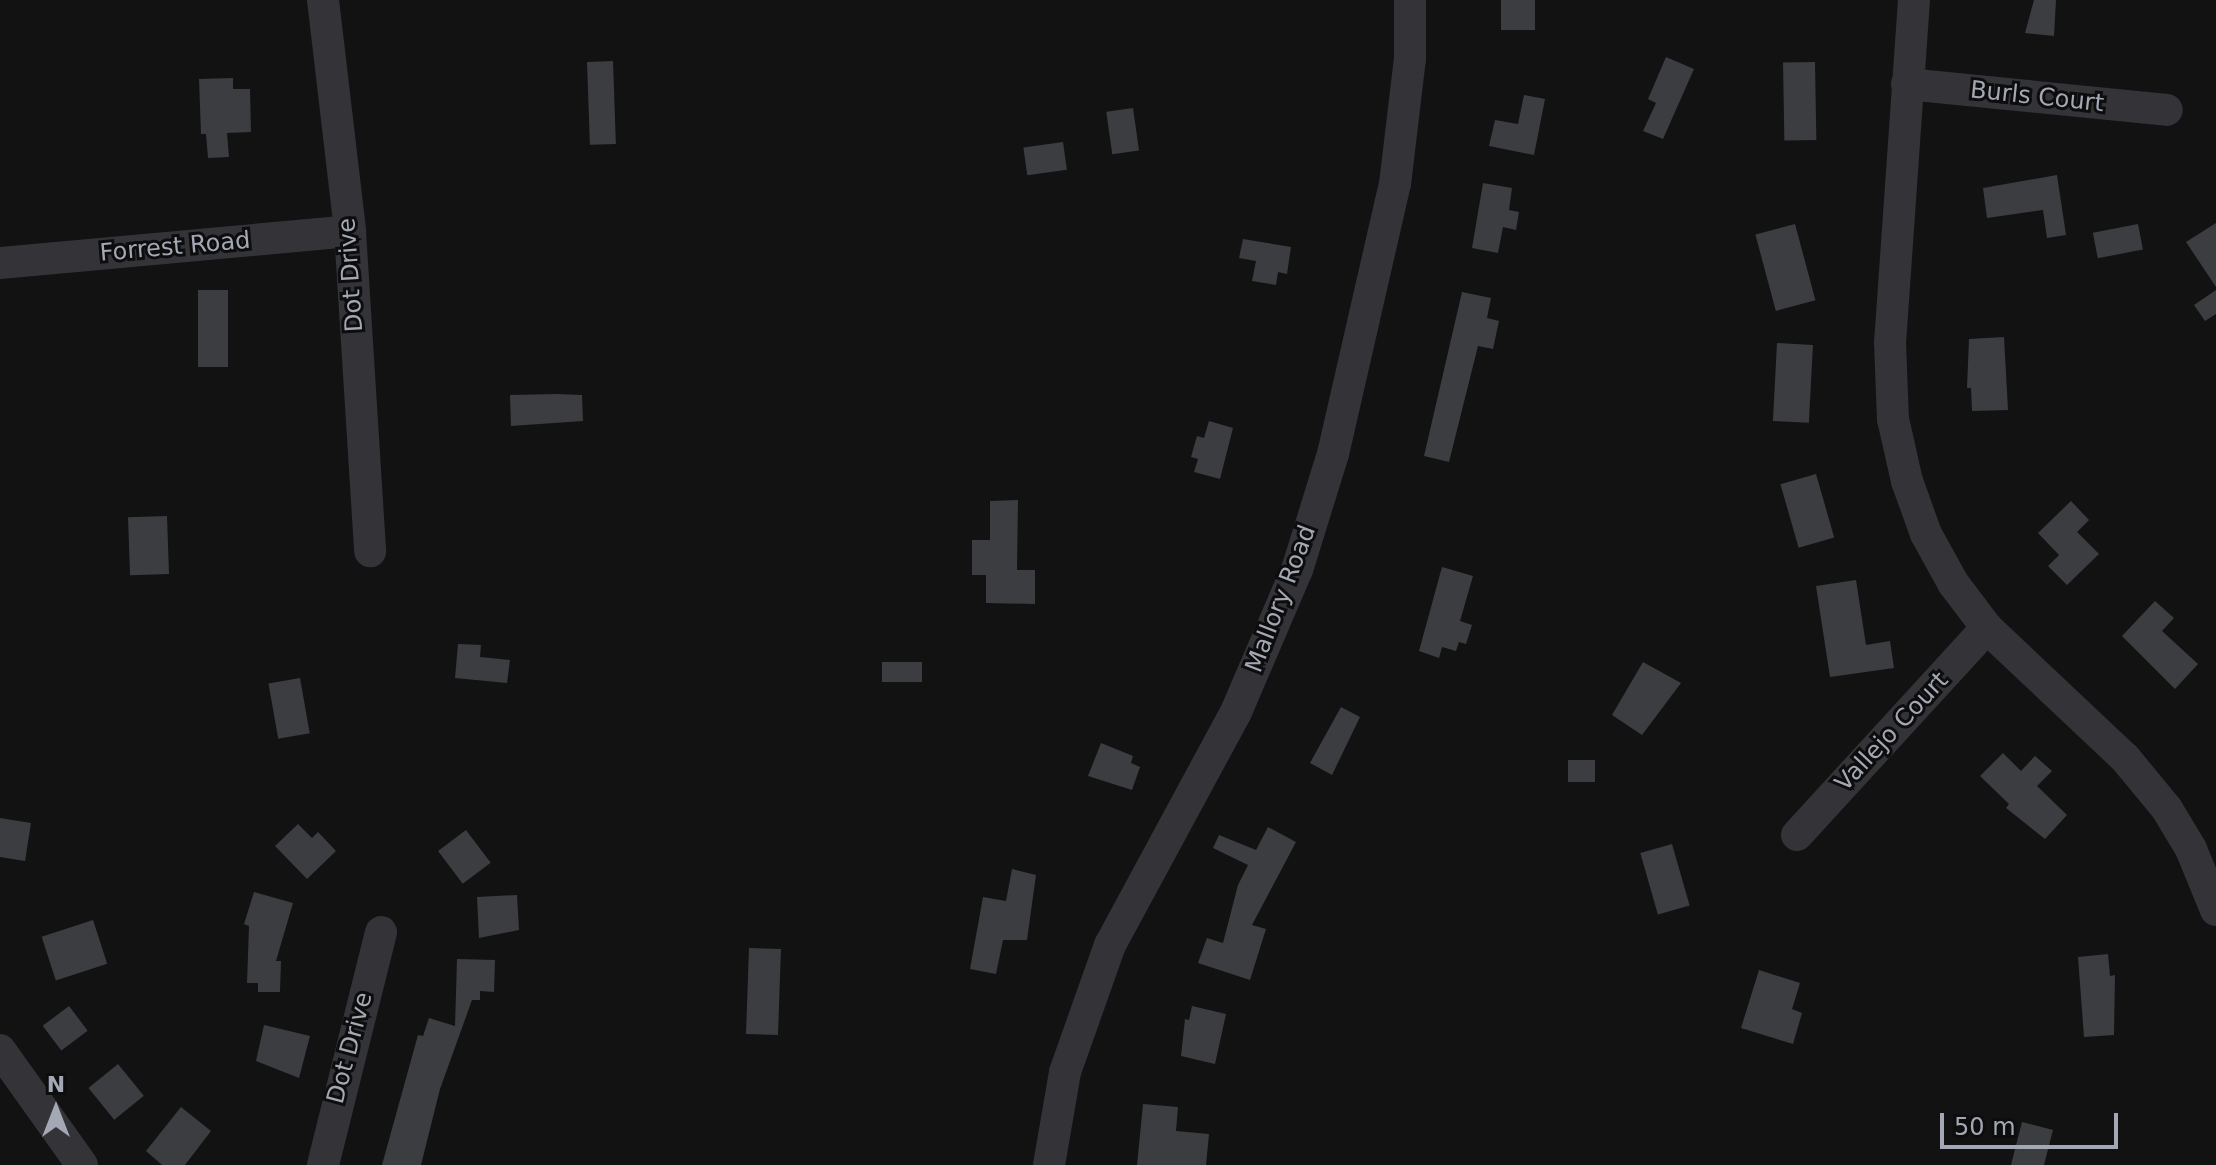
<!DOCTYPE html>
<html>
<head>
<meta charset="utf-8">
<style>
	body { margin:0 }
	#map { position:relative; width:2216px; height:1165px; overflow:hidden; background:#121213; font-family:"DejaVu Sans",sans-serif }
	div>[style] { position:absolute }
	.building>* { inset:0; background:#3c3d40; transform-origin:0 0 }
	.minor>* { height:32px; margin:-16px; padding:0 16px; transform-origin:16px; border-radius:16px; background:#333338 }
	span { translate:-50% -50%; white-space:nowrap; text-align:center; line-height:1.15; -webkit-text-stroke:6px #0d0d0e; paint-order:stroke }
	.street-label { font-size:24px; color:#a3a8b4 }
	.north { position:absolute; left:16px; top:1069px; width:80px; height:80px; -webkit-text-stroke:6px #0d0d0e; paint-order:stroke; rotate:0deg; font-size:22px; font-weight:700; line-height:32px; text-align:center; color:#a3a8b4 }
	.north::after { content:''; display:block; margin:auto; width:28px; height:36px; background:#a3a8b4; clip-path:polygon(50% 0,100% 100%,50% 72%,0 100%) }
	.scale { position:absolute; left:1940px; top:1113px; width:178px; height:36px; box-sizing:border-box; border:4px solid #a3a8b4; border-top:0; padding-left:10px; font-size:24px; line-height:28px; white-space:nowrap; color:#a3a8b4; -webkit-text-stroke:6px #0d0d0e; paint-order:stroke }
</style>
</head>
<body>
<div id="map">
	<div class="building">
		<div style="left:1501px;top:0;width:34px;height:30px"></div>
		<div style="clip-path:polygon(2034px 0,2056px 0,2054px 36px,2025px 33px)"></div>
		<div style="clip-path:polygon(1666px 57px,1694px 69px,1663px 139px,1643px 131px,1656px 103px,1648px 99px)"></div>
		<div style="left:613px;top:61px;width:83px;height:26px;rotate:88deg"></div>
		<div style="left:1815px;top:62px;width:78px;height:32px;rotate:89deg"></div>
		<div style="clip-path:polygon(233px 78px,233px 89px,250px 89px,251px 132px,227px 133px,229px 157px,208px 158px,206px 134px,201px 134px,199px 79px)"></div>
		<div style="clip-path:polygon(1524px 95px,1545px 99px,1534px 155px,1489px 146px,1495px 120px,1518px 124px)"></div>
		<div style="left:1133px;top:108px;width:43px;height:27px;rotate:82deg"></div>
		<div style="left:1063px;top:142px;width:28px;height:40px;rotate:82deg"></div>
		<div style="clip-path:polygon(2057px 175px,2066px 235px,2047px 238px,2043px 210px,1987px 218px,1983px 188px)"></div>
		<div style="clip-path:polygon(1483px 183px,1512px 188px,1509px 210px,1519px 212px,1516px 230px,1503px 227px,1498px 253px,1472px 248px)"></div>
		<div style="clip-path:polygon(2216px 223px,2216px 287px,2186px 242px)"></div>
		<div style="left:1795px;top:224px;width:79px;height:41px;rotate:75deg"></div>
		<div style="left:2138px;top:224px;width:26px;height:46px;rotate:79deg"></div>
		<div style="clip-path:polygon(1243px 239px,1291px 247px,1287px 274px,1278px 272px,1276px 285px,1252px 281px,1256px 261px,1239px 258px)"></div>
		<div style="left:198px;top:290px;width:30px;height:77px"></div>
		<div style="clip-path:polygon(2216px 290px,2216px 314px,2205px 321px,2194px 305px)"></div>
		<div style="clip-path:polygon(1462px 292px,1491px 298px,1487px 318px,1499px 321px,1493px 349px,1478px 346px,1449px 462px,1424px 456px)"></div>
		<div style="clip-path:polygon(2004px 337px,2008px 410px,1972px 411px,1971px 388px,1967px 388px,1969px 339px)"></div>
		<div style="left:1777px;top:343px;width:36px;height:78px;rotate:3deg"></div>
		<div style="clip-path:polygon(557px 394px,582px 395px,583px 421px,511px 426px,510px 395px)"></div>
		<div style="clip-path:polygon(1209px 421px,1233px 428px,1220px 479px,1194px 472px,1198px 459px,1191px 457px,1197px 436px,1204px 438px)"></div>
		<div style="left:1816px;top:474px;width:66px;height:37px;rotate:74deg"></div>
		<div style="clip-path:polygon(1018px 500px,1017px 570px,1035px 570px,1035px 604px,986px 603px,986px 575px,972px 575px,972px 540px,990px 540px,990px 501px)"></div>
		<div style="clip-path:polygon(2071px 501px,2089px 520px,2077px 532px,2099px 554px,2067px 585px,2048px 566px,2059px 555px,2038px 533px)"></div>
		<div style="left:167px;top:516px;width:58px;height:39px;rotate:88deg"></div>
		<div style="clip-path:polygon(1442px 567px,1473px 576px,1460px 621px,1472px 625px,1466px 644px,1459px 642px,1456px 651px,1442px 647px,1439px 658px,1419px 651px)"></div>
		<div style="clip-path:polygon(1856px 580px,1866px 645px,1890px 641px,1894px 668px,1830px 677px,1816px 586px)"></div>
		<div style="clip-path:polygon(2155px 601px,2174px 618px,2162px 631px,2198px 664px,2175px 689px,2122px 636px)"></div>
		<div style="clip-path:polygon(458px 644px,481px 645px,480px 657px,510px 660px,507px 683px,455px 678px)"></div>
		<div style="left:882px;top:662px;width:40px;height:20px"></div>
		<div style="clip-path:polygon(1643px 662px,1681px 683px,1642px 735px,1612px 715px)"></div>
		<div style="left:300px;top:678px;width:56px;height:32px;rotate:80deg"></div>
		<div style="clip-path:polygon(1341px 707px,1360px 717px,1332px 775px,1310px 763px)"></div>
		<div style="clip-path:polygon(1101px 743px,1133px 756px,1131px 763px,1140px 767px,1132px 790px,1088px 776px)"></div>
		<div style="clip-path:polygon(2003px 753px,2021px 771px,2035px 756px,2052px 771px,2037px 786px,2067px 815px,2045px 839px,2006px 808px,2009px 804px,1980px 776px)"></div>
		<div style="left:1568px;top:760px;width:27px;height:22px"></div>
		<div style="clip-path:polygon(0 818px,31px 823px,25px 861px,0 857px)"></div>
		<div style="clip-path:polygon(298px 824px,312px 838px,318px 832px,336px 851px,307px 879px,275px 846px)"></div>
		<div style="clip-path:polygon(1268px 827px,1296px 842px,1252px 925px,1266px 929px,1250px 980px,1198px 963px,1207px 938px,1223px 943px,1238px 885px,1248px 865px,1213px 848px,1219px 835px,1256px 850px)"></div>
		<div style="left:466px;top:830px;width:41px;height:35px;rotate:53deg"></div>
		<div style="left:1672px;top:844px;width:64px;height:33px;rotate:74deg"></div>
		<div style="clip-path:polygon(1012px 869px,1036px 875px,1027px 940px,1003px 940px,996px 974px,970px 969px,983px 897px,1006px 901px)"></div>
		<div style="clip-path:polygon(254px 892px,293px 903px,276px 961px,281px 961px,280px 992px,258px 992px,258px 983px,247px 983px,249px 926px,244px 924px)"></div>
		<div style="clip-path:polygon(517px 895px,519px 930px,479px 938px,477px 897px)"></div>
		<div style="left:93px;top:920px;width:46px;height:54px;rotate:72deg"></div>
		<div style="left:749px;top:948px;width:32px;height:86px;rotate:2deg"></div>
		<div style="clip-path:polygon(2108px 954px,2110px 976px,2115px 975px,2114px 1035px,2084px 1037px,2078px 957px)"></div>
		<div style="clip-path:polygon(457px 959px,495px 960px,494px 992px,480px 991px,480px 1000px,472px 1000px,440px 1089px,421px 1165px,382px 1165px,418px 1035px,423px 1036px,429px 1018px,455px 1026px)"></div>
		<div style="clip-path:polygon(1759px 970px,1800px 983px,1792px 1009px,1802px 1013px,1793px 1044px,1741px 1028px)"></div>
		<div style="left:69px;top:1006px;width:31px;height:33px;rotate:53deg"></div>
		<div style="clip-path:polygon(1192px 1006px,1226px 1014px,1215px 1064px,1181px 1056px,1185px 1019px,1189px 1020px)"></div>
		<div style="clip-path:polygon(264px 1025px,310px 1036px,299px 1078px,256px 1061px)"></div>
		<div style="left:118px;top:1064px;width:41px;height:38px;rotate:51deg"></div>
		<div style="clip-path:polygon(1143px 1104px,1178px 1107px,1176px 1131px,1209px 1134px,1206px 1165px,1137px 1165px)"></div>
		<div style="clip-path:polygon(181px 1107px,211px 1131px,185px 1165px,162px 1165px,146px 1151px)"></div>
		<div style="clip-path:polygon(2022px 1122px,2053px 1130px,2044px 1165px,2011px 1165px)"></div>
	</div>
	<div class="minor">
		<div style="left:323px;top:0;width:233px;rotate:83.3deg"></div>
		<div style="left:350px;top:231px;width:321px;rotate:86.4deg"></div>
		<div style="left:1914px;top:0;width:343px;rotate:94deg"></div>
		<div style="left:1890px;top:342px;width:77px;rotate:87.8deg"></div>
		<div style="left:1893px;top:419px;width:64px;rotate:77.3deg"></div>
		<div style="left:1907px;top:481px;width:56px;rotate:70.3deg"></div>
		<div style="left:1926px;top:534px;width:56px;rotate:61.1deg"></div>
		<div style="left:1953px;top:583px;width:56px;rotate:52.9deg"></div>
		<div style="left:1987px;top:628px;width:190px;rotate:43.3deg"></div>
		<div style="left:2125px;top:758px;width:66px;rotate:50.5deg"></div>
		<div style="left:2167px;top:809px;width:47px;rotate:59deg"></div>
		<div style="left:2191px;top:849px;width:66px;rotate:67.7deg"></div>
		<div style="left:1907px;top:84px;width:261px;rotate:5.7deg"></div>
		<div style="left:0;top:263px;width:351px;rotate:-5.2deg"></div>
		<div style="left:1797px;top:835px;width:281px;rotate:-47.5deg"></div>
		<div style="left:0;top:1050px;width:141px;rotate:54.5deg"></div>
		<div style="left:323px;top:1165px;width:240px;rotate:-76deg"></div>
		<div style="left:1049px;top:1165px;width:94px;rotate:-80.2deg"></div>
		<div style="left:1065px;top:1072px;width:135px;rotate:-70.5deg"></div>
		<div style="left:1110px;top:945px;width:265px;rotate:-61.6deg"></div>
		<div style="left:1236px;top:712px;width:155px;rotate:-66.8deg"></div>
		<div style="left:1297px;top:570px;width:121px;rotate:-72.8deg"></div>
		<div style="left:1333px;top:454px;width:277px;rotate:-77.1deg"></div>
		<div style="left:1395px;top:184px;width:126px;rotate:-83.2deg"></div>
		<div style="left:1410px;top:59px;width:59px;rotate:-90deg"></div>
	</div>
	<div class="street-label">
		<span style="left:2037px;top:97px;rotate:6deg">Burls Court</span>
		<span style="left:175px;top:247px;rotate:-5deg">Forrest Road</span>
		<span style="left:351px;top:275px;rotate:-94deg">Dot Drive</span>
		<span style="left:1281px;top:599px;rotate:-69deg">Mallory Road</span>
		<span style="left:1892px;top:732px;rotate:-47deg">Vallejo Court</span>
		<span style="left:350px;top:1048px;rotate:-75deg">Dot Drive</span>
	</div>
	<div class="north">N</div>
	<div class="scale">50 m</div>
</div>
</body>
</html>
